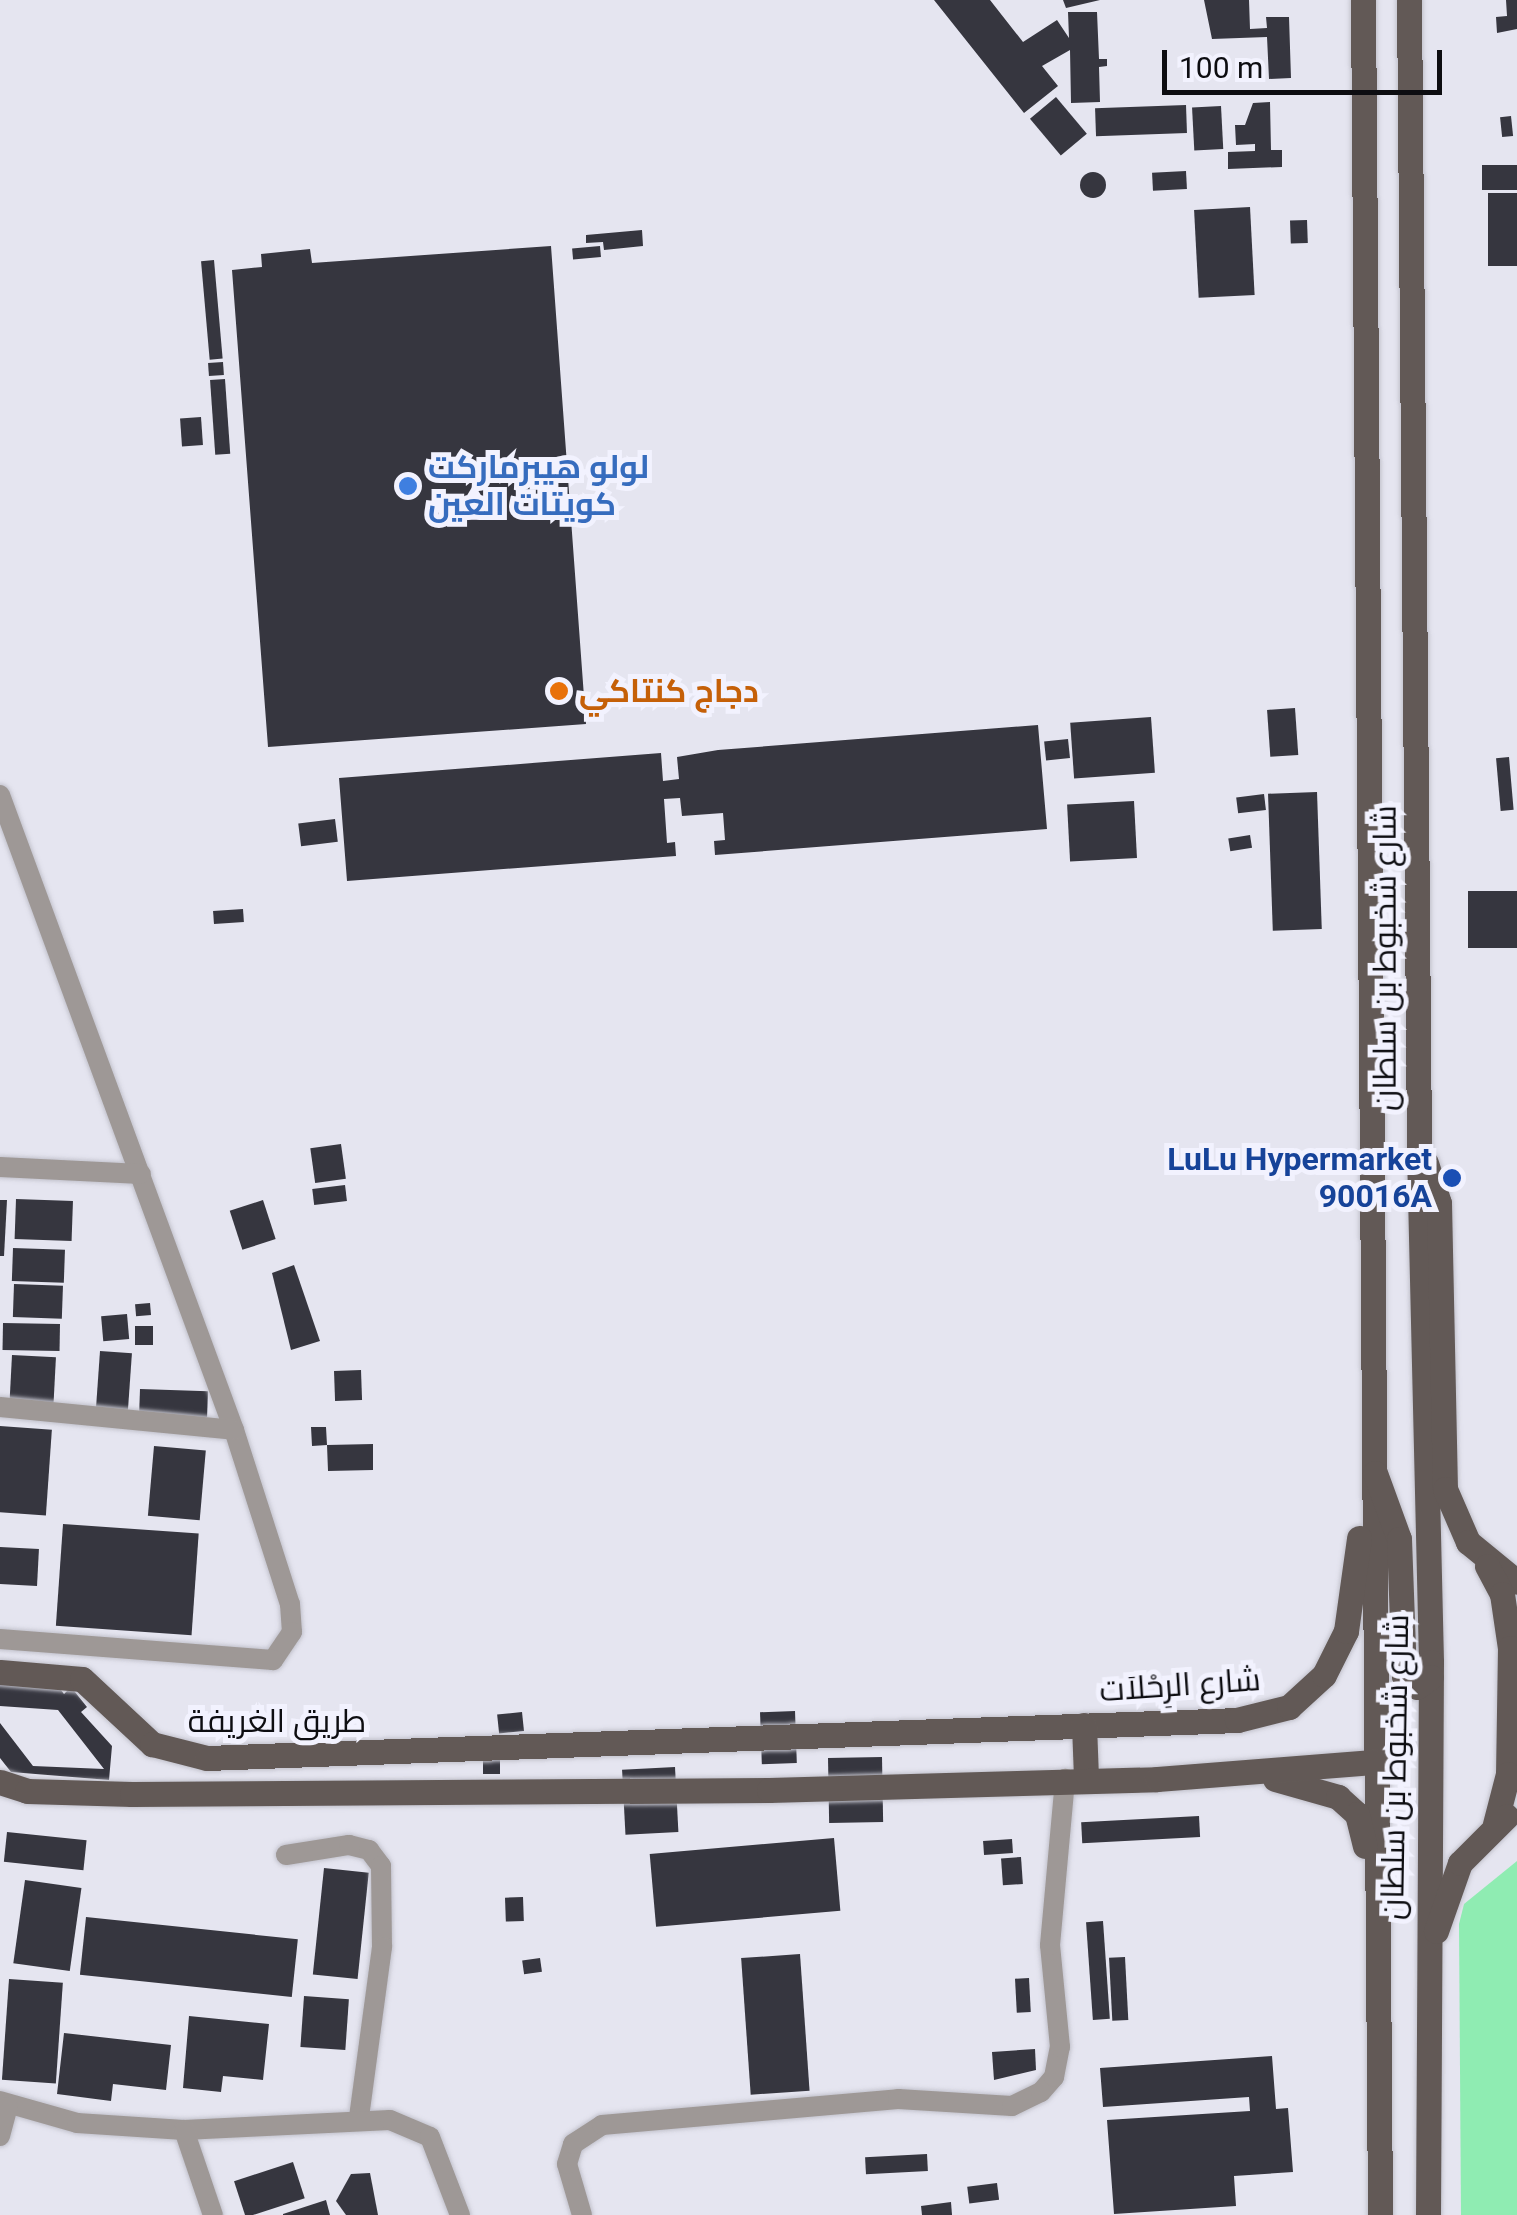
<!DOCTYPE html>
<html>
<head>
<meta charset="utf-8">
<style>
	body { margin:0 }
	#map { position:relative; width:1517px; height:2215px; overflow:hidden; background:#e5e5f0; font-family:Roboto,Cairo,sans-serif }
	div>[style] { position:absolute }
	.green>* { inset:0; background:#8fecb2 }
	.building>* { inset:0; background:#36363f; transform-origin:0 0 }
	.round { border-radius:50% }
	.roads { filter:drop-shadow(0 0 2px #c2c2cc) drop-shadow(0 0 2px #c2c2cc) }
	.minor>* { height:20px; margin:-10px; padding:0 10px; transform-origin:10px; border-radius:10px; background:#9e9896 }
	.major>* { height:25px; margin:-12.5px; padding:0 12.5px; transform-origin:12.5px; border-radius:12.5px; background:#625956 }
	.dots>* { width:28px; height:28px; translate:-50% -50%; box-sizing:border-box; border:5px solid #f2f2fe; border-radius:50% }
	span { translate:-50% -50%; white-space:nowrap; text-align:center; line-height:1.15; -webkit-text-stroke:10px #f2f2fe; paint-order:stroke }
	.shop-label { font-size:32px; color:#366cbe; font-weight:700 }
	.left { translate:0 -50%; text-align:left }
	.food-label { font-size:32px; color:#c56008; font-weight:700 }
	.street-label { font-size:32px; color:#0d0d11 }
	.transit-label { font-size:32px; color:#164399; font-weight:700 }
	.right { translate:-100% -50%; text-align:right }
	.scale { position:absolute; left:1162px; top:50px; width:280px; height:45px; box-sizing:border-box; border:5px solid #0d0d11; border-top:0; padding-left:12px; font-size:30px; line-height:35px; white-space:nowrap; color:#0d0d11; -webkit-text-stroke:8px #f2f2fe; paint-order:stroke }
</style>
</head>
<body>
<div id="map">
	<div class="green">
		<div style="clip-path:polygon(1517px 1861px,1517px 2215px,1461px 2215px,1459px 1924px,1464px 1904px)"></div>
	</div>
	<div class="building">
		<div style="clip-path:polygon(934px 0,990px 0,1023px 42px,1057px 20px,1069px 38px,1068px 12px,1097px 12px,1099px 59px,1107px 59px,1107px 66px,1099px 67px,1100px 102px,1071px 103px,1070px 50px,1042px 66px,1058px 86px,1024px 113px)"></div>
		<div style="clip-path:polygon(1063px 0,1100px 0,1066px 8px)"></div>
		<div style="clip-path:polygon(1204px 0,1249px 0,1250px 29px,1267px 28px,1266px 17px,1289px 17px,1291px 78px,1269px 79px,1267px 37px,1212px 39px)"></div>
		<div style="clip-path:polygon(1506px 0,1517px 0,1517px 29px,1497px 33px,1496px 17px,1507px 16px)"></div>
		<div style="left:1056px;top:97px;width:48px;height:34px;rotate:50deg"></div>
		<div style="clip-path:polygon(1270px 102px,1271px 150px,1282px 150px,1282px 167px,1228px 169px,1228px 152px,1255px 151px,1255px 144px,1236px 145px,1235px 125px,1245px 125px,1253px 103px)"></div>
		<div style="left:1186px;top:105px;width:28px;height:91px;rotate:88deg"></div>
		<div style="left:1221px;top:106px;width:43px;height:29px;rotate:87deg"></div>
		<div style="left:1511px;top:116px;width:20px;height:11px;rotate:84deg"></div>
		<div style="left:1482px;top:165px;width:35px;height:25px"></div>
		<div style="left:1186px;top:171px;width:18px;height:34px;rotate:87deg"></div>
		<div class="round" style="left:1080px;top:172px;width:26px;height:26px"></div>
		<div style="left:1517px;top:193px;width:73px;height:29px;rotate:90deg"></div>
		<div style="left:1250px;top:207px;width:88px;height:56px;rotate:87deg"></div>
		<div style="left:1307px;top:220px;width:23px;height:17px;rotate:88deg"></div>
		<div style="clip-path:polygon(642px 230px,643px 246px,604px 250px,603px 242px,586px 243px,586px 235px)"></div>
		<div style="clip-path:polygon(551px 246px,586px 724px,268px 747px,232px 270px,262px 267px,261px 254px,310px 249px,312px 263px)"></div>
		<div style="left:600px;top:246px;width:11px;height:28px;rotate:85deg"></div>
		<div style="left:214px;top:260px;width:99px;height:13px;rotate:85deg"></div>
		<div style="left:223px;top:362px;width:13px;height:15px;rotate:86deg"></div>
		<div style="left:225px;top:379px;width:75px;height:15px;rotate:86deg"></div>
		<div style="left:201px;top:417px;width:28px;height:21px;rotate:86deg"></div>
		<div style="left:1295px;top:708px;width:47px;height:28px;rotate:86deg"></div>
		<div style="left:1151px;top:717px;width:56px;height:81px;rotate:86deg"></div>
		<div style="clip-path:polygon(1038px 725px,1047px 829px,715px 855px,714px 841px,725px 840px,723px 813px,682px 816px,680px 798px,664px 799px,667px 843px,675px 842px,676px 856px,347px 881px,339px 778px,661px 753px,663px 781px,679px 779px,677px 757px,718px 750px)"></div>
		<div style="left:1068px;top:739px;width:19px;height:24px;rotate:84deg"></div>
		<div style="left:1509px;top:757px;width:53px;height:13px;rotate:85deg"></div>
		<div style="left:1317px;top:792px;width:137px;height:49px;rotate:88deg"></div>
		<div style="left:1264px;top:794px;width:16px;height:28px;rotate:83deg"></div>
		<div style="left:1134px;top:801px;width:57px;height:67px;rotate:87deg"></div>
		<div style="left:335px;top:819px;width:23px;height:37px;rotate:83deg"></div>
		<div style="left:1250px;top:835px;width:13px;height:22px;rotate:81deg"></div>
		<div style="left:1517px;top:891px;width:57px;height:49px;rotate:90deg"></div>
		<div style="left:243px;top:909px;width:13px;height:30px;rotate:86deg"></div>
		<div style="left:341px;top:1144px;width:35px;height:31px;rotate:82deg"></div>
		<div style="left:345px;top:1185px;width:16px;height:33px;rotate:83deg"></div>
		<div style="left:16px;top:1199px;width:57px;height:40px;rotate:2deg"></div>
		<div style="clip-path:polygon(0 1200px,7px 1200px,4px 1256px,0 1256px)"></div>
		<div style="left:263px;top:1200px;width:41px;height:35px;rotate:72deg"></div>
		<div style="left:13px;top:1248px;width:52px;height:33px;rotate:2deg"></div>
		<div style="clip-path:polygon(294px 1265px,320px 1341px,291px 1350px,272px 1273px)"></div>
		<div style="left:14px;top:1284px;width:49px;height:33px;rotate:2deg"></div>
		<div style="left:150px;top:1303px;width:12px;height:15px;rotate:85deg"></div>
		<div style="left:127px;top:1314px;width:25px;height:26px;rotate:85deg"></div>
		<div style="left:3px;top:1323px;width:57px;height:27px;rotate:1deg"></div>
		<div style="left:135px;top:1326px;width:18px;height:19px"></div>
		<div style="left:100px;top:1351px;width:32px;height:63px;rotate:4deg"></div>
		<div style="left:12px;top:1355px;width:44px;height:51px;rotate:3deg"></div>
		<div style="left:361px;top:1370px;width:30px;height:27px;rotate:88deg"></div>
		<div style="left:140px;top:1389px;width:68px;height:26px;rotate:2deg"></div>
		<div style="left:0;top:1426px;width:52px;height:86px;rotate:4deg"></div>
		<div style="clip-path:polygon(311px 1427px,326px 1427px,327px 1445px,373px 1444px,373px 1470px,328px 1471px,327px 1445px,312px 1446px)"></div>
		<div style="left:154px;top:1446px;width:52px;height:70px;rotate:5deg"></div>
		<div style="left:63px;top:1524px;width:136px;height:102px;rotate:4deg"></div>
		<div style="left:0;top:1547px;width:39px;height:37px;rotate:3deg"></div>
		<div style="clip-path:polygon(0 1674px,52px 1678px,64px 1694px,71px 1687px,87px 1707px,81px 1712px,112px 1746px,109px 1780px,11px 1772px,0 1758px,0 1723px,33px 1766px,104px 1769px,58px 1710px,0 1706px)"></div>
		<div style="left:795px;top:1711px;width:52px;height:35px;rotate:88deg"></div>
		<div style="left:522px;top:1712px;width:19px;height:25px;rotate:84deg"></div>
		<div style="left:500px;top:1755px;width:19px;height:17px;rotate:90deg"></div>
		<div style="left:882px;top:1757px;width:65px;height:54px;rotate:89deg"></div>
		<div style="left:675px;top:1767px;width:65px;height:53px;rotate:87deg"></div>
		<div style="left:1199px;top:1816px;width:21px;height:118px;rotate:87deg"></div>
		<div style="left:7px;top:1832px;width:80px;height:30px;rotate:6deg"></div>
		<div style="left:834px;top:1838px;width:73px;height:185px;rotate:85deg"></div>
		<div style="left:1012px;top:1839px;width:14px;height:29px;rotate:86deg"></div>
		<div style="left:1021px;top:1857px;width:27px;height:20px;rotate:86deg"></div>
		<div style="left:324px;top:1868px;width:45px;height:107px;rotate:6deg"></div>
		<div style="left:25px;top:1880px;width:57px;height:84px;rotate:8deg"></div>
		<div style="left:523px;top:1897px;width:24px;height:18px;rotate:88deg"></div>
		<div style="left:86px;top:1917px;width:213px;height:58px;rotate:6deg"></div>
		<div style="left:1103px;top:1921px;width:98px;height:17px;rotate:86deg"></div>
		<div style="left:800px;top:1954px;width:137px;height:59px;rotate:86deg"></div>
		<div style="left:1125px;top:1957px;width:63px;height:16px;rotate:87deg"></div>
		<div style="left:540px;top:1958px;width:14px;height:18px;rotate:82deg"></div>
		<div style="left:1029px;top:1978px;width:34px;height:14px;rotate:87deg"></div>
		<div style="left:9px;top:1979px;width:54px;height:101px;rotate:4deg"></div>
		<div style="left:304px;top:1996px;width:45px;height:51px;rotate:4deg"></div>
		<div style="clip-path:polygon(189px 2016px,269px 2024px,263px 2080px,223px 2076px,221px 2092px,183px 2088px)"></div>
		<div style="clip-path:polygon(64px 2033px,171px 2045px,166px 2090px,113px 2084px,111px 2101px,57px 2094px)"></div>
		<div style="clip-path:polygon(1035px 2049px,1036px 2070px,994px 2080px,992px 2052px)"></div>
		<div style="clip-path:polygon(1272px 2056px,1276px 2109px,1288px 2108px,1293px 2172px,1234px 2176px,1236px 2206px,1114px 2214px,1107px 2120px,1250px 2111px,1249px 2097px,1103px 2107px,1100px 2068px)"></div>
		<div style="left:927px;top:2154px;width:17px;height:62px;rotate:87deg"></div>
		<div style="left:293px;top:2162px;width:38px;height:62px;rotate:72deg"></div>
		<div style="clip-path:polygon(370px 2173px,378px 2215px,346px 2215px,336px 2201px,351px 2174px)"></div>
		<div style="left:997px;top:2183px;width:17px;height:30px;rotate:83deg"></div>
		<div style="clip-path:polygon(326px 2200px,330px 2215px,283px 2215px,283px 2214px)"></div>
		<div style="clip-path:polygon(951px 2202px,952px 2215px,922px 2215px,921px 2206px)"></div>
	</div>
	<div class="roads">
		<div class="minor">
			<div style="left:0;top:795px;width:677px;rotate:69.77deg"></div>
			<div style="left:234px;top:1430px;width:183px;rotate:72.2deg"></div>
			<div style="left:290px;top:1604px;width:28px;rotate:86deg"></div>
			<div style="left:292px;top:1632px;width:34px;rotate:124deg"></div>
			<div style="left:273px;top:1660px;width:274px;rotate:-175.6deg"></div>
			<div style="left:0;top:1167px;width:141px;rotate:2.8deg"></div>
			<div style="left:0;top:1407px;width:235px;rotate:5.6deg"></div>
			<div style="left:286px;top:1855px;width:64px;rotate:-9deg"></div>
			<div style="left:349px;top:1845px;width:21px;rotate:14deg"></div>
			<div style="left:369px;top:1850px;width:20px;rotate:53deg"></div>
			<div style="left:381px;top:1866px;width:81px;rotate:89.3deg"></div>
			<div style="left:382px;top:1947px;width:173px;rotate:97.7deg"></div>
			<div style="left:0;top:2101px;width:80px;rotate:15.9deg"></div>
			<div style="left:77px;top:2123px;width:107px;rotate:3.7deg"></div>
			<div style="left:184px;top:2130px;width:206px;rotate:-2.8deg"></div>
			<div style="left:390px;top:2120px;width:43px;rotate:23deg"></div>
			<div style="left:430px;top:2137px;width:84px;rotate:69deg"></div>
			<div style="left:184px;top:2130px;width:90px;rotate:71.2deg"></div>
			<div style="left:0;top:2136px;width:30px;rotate:-75deg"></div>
			<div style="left:582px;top:2215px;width:53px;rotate:-106.4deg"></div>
			<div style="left:567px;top:2164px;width:21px;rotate:-73deg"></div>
			<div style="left:573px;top:2144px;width:35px;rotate:-33deg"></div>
			<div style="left:602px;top:2125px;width:297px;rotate:-5deg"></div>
			<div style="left:898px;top:2099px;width:114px;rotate:3.5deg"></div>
			<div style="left:1012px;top:2106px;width:32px;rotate:-26deg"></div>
			<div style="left:1041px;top:2092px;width:20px;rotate:-49deg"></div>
			<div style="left:1054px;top:2077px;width:31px;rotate:-79deg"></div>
			<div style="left:1060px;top:2047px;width:102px;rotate:-95.6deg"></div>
			<div style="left:1050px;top:1945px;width:167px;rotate:-84.8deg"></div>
		</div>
		<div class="major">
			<div style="left:1363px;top:0;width:2215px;rotate:89.56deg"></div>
			<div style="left:1409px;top:0;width:1152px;rotate:89.5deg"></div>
			<div style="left:1419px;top:1152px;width:510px;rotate:88.65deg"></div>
			<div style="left:1431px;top:1662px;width:553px;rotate:90.31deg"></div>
			<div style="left:1426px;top:1163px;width:42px;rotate:72deg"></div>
			<div style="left:1439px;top:1203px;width:286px;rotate:88.8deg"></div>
			<div style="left:1445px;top:1489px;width:58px;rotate:66.5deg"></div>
			<div style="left:1468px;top:1542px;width:63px;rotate:39.2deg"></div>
			<div style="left:1375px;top:1473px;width:70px;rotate:70deg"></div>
			<div style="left:1399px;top:1539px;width:137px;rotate:87.9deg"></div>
			<div style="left:1404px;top:1676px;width:17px;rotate:40deg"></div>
			<div style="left:1417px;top:1687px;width:17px;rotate:-36deg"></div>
			<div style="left:1487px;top:1566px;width:32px;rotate:62deg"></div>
			<div style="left:1502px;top:1594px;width:55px;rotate:81.6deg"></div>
			<div style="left:1510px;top:1648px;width:126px;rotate:90.9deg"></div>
			<div style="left:1508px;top:1774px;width:52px;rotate:104.6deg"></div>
			<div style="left:0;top:1672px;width:82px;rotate:4.9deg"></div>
			<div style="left:82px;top:1679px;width:96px;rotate:42.9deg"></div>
			<div style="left:152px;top:1744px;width:57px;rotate:14.3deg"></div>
			<div style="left:207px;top:1758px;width:1031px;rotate:-2.11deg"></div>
			<div style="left:1237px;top:1720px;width:54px;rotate:-14deg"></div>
			<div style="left:1289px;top:1707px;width:47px;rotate:-42.4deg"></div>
			<div style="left:1324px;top:1675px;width:49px;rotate:-63.4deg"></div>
			<div style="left:1346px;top:1631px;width:94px;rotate:-82deg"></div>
			<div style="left:1084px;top:1725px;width:53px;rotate:87.8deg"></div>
			<div style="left:1275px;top:1779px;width:66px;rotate:15.9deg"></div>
			<div style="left:1338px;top:1797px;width:25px;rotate:42deg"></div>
			<div style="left:1357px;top:1814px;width:33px;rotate:76deg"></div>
			<div style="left:0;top:1782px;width:28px;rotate:18deg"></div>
			<div style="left:27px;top:1791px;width:105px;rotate:1.6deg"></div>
			<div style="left:132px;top:1794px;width:637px;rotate:-0.36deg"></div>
			<div style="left:769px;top:1790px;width:388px;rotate:-1.6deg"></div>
			<div style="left:1157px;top:1779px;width:217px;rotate:-4.5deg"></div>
			<div style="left:1436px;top:1931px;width:72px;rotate:-70.6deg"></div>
			<div style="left:1460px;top:1863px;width:66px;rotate:-45deg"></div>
		</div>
	</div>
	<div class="dots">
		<div style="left:408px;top:486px;background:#3f7fe0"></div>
		<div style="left:559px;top:691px;background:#e8710a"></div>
		<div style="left:1452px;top:1178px;background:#1a4fb4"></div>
	</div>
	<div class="shop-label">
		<span class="left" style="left:428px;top:486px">لولو هيبرماركت<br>كويتات العين</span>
	</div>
	<div class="food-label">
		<span class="left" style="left:579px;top:691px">دجاج كنتاكي</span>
	</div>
	<div class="street-label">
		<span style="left:1385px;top:958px;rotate:-90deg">شارع شخبوط بن سلطان</span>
		<span style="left:1180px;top:1685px;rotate:-4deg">شارع الرِحْلاَت</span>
		<span style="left:277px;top:1721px">طريق الغريفة</span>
		<span style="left:1395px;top:1767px;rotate:-89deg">شارع شخبوط بن سلطان</span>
	</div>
	<div class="transit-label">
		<span class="right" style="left:1432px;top:1178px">LuLu Hypermarket<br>90016A</span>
	</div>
	<div class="scale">100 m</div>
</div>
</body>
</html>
